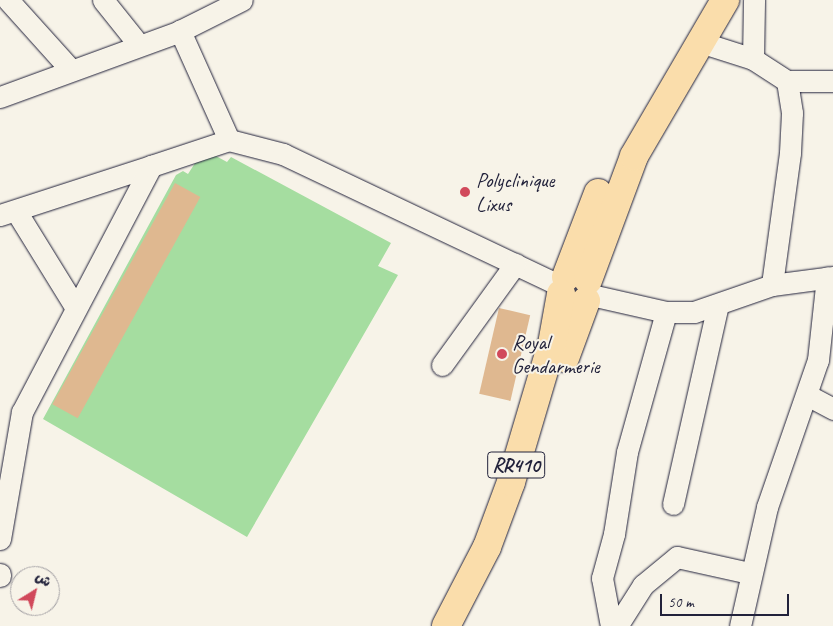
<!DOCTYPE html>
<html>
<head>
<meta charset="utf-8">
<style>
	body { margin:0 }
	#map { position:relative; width:833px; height:626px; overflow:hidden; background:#f7f3e8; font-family:Caveat,"Playpen Sans Arabic",sans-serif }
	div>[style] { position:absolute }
	.green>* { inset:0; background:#a5dda0 }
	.building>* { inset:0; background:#dfb890; transform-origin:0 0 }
	.roads { filter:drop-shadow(0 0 1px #22223b) drop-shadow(0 0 1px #22223b) }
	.minor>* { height:21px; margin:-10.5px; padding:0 10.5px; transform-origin:10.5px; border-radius:10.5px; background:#f7f3e8 }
	.highway>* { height:28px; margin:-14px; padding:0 14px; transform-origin:14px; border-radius:14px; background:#faddab }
	.dots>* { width:14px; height:14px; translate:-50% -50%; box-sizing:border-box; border:2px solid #f7f3e8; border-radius:50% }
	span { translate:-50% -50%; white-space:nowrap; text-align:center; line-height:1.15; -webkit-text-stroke:4px #f7f3e8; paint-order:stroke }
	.shield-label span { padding:1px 4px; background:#f7f3e8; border:1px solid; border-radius:4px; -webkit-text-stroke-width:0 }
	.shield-label { font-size:20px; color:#22223b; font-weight:700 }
	.poi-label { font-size:21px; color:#22223b }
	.left { translate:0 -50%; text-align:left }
	.north { position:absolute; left:10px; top:566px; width:50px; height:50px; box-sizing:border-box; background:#f7f3e8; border:1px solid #a29fa3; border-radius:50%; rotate:36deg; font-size:14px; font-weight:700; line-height:20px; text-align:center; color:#22223b }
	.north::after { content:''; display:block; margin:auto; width:18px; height:22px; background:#d1495b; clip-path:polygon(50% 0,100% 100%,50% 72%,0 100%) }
	.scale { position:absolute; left:660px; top:594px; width:129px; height:22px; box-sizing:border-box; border:2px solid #22223b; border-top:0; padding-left:6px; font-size:15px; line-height:18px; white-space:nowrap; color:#22223b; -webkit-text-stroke:4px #f7f3e8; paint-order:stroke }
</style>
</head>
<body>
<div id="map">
	<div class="green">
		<div style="clip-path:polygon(214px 155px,227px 162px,231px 157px,391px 243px,378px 266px,398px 275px,247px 537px,43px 419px,176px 175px,183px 171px,188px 174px,197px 160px)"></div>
	</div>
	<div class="building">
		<div style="left:175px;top:183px;width:29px;height:253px;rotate:29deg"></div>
		<div style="left:499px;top:308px;width:32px;height:88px;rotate:13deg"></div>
	</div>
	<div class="roads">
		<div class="minor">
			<div style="left:8px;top:0;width:94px;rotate:48deg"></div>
			<div style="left:103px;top:0;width:58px;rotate:51.3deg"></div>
			<div style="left:700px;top:42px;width:56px;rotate:17.8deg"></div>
			<div style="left:753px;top:59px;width:40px;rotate:32.9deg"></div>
			<div style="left:787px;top:81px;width:46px"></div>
			<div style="left:753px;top:59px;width:59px;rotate:-89deg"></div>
			<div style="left:787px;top:81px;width:32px;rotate:81deg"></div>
			<div style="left:792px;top:113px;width:40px;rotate:92.9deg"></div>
			<div style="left:790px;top:153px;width:133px;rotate:97.8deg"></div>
			<div style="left:772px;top:285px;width:62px;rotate:-7.5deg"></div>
			<div style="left:0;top:97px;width:192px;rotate:-20.1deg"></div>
			<div style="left:180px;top:31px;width:69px;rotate:-26.6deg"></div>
			<div style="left:229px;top:140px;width:56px;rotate:14.5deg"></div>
			<div style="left:283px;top:154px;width:308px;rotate:25.4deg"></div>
			<div style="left:16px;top:211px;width:114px;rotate:58.3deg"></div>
			<div style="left:0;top:215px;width:159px;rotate:-18deg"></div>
			<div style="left:591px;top:295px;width:77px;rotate:12.8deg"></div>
			<div style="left:666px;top:312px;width:28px"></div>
			<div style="left:694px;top:312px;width:83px;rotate:-19.1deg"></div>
			<div style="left:442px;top:365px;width:125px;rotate:-54.1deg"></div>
			<div style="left:807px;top:395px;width:30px;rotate:28deg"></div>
			<div style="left:673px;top:504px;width:204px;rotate:-77.3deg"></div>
			<div style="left:0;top:539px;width:129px;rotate:-80.2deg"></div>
			<div style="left:22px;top:412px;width:278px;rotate:-62.3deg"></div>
			<div style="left:151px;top:166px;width:82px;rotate:-18.4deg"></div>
			<div style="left:229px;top:140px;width:120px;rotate:-114.2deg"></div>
			<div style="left:0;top:574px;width:2px;rotate:90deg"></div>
			<div style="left:611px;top:626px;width:49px;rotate:-100.6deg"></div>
			<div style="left:602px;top:578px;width:46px;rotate:-74.7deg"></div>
			<div style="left:614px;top:534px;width:83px;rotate:-81deg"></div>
			<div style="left:627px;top:452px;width:145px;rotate:-74.4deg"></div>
			<div style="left:617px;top:626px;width:49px;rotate:-57.6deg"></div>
			<div style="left:643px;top:585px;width:44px;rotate:-39.5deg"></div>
			<div style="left:677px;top:557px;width:74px;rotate:12.5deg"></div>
			<div style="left:740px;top:626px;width:122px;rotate:-77.2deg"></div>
			<div style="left:767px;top:507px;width:156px;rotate:-70.9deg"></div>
			<div style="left:818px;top:360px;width:83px;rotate:-83.8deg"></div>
		</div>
		<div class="highway">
			<div style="left:566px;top:277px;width:90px;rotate:-69.1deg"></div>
			<div style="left:588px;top:280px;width:132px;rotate:-69.6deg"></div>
			<div style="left:634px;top:156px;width:181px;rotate:-59.7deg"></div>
			<div style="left:565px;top:358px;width:61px;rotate:-69.8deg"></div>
			<div style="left:446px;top:626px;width:89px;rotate:-62.6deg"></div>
			<div style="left:487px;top:547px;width:69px;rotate:-69.7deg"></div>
			<div style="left:511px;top:482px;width:144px;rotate:-73.5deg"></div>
			<div style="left:552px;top:344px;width:51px;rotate:-79.8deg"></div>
		</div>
	</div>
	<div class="dots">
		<div style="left:465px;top:192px;background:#d1495b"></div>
		<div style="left:502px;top:354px;background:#d1495b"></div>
	</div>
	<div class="shield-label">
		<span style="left:516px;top:465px">RR410</span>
	</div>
	<div class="poi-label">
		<span class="left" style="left:476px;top:192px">Polyclinique<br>Lixus</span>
		<span class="left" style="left:512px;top:354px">Royal<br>Gendarmerie</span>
	</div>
	<div class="north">ش</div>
	<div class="scale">50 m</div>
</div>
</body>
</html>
